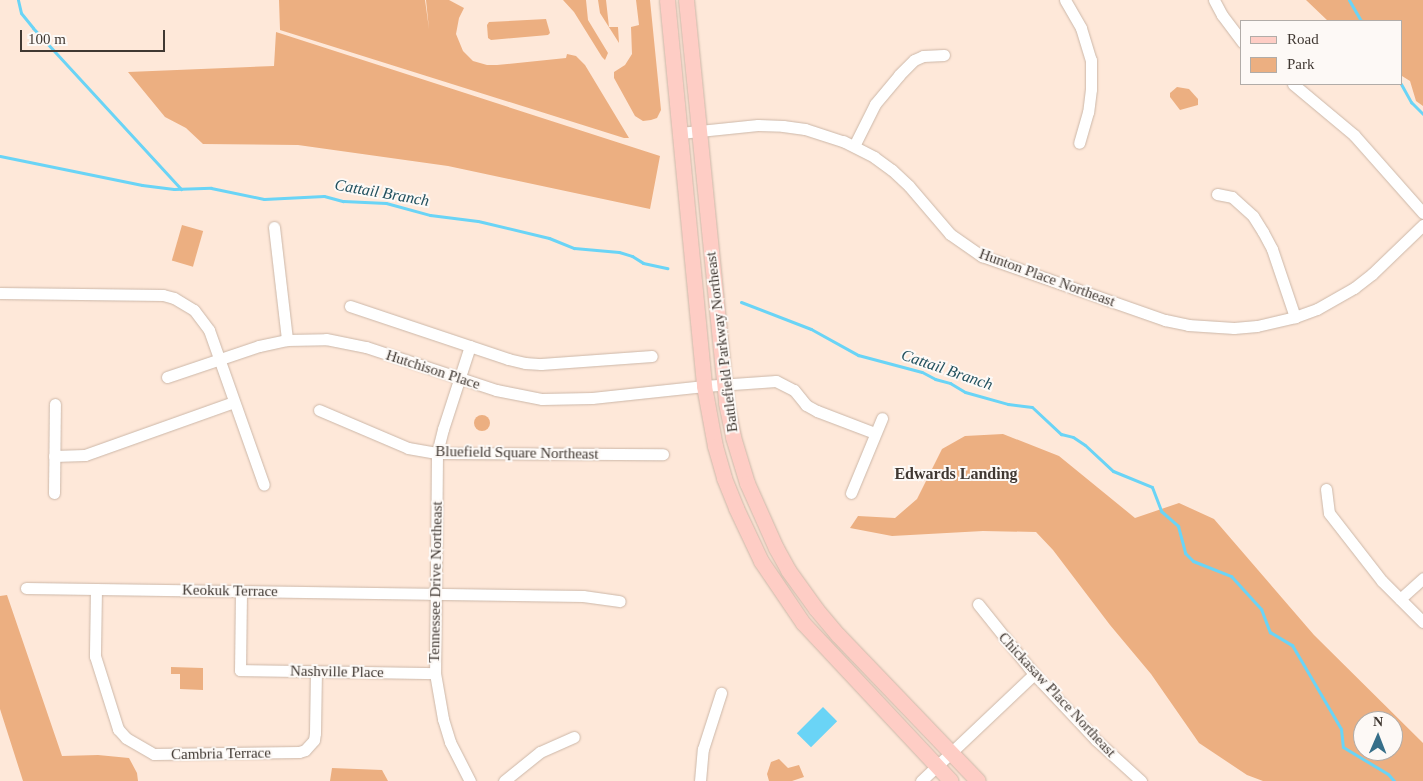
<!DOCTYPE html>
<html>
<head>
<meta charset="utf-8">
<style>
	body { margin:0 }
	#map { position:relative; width:1423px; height:781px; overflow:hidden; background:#fee8d9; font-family:Georgia,serif }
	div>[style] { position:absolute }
	.green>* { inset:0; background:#ecaf81; transform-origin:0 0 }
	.round { border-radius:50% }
	.water>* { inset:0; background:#6ad4f6; transform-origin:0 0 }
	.stream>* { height:3px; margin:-1.5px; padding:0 1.5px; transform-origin:1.5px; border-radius:1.5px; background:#6ad4f6 }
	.roads { filter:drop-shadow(0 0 1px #ccb7a8) drop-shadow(0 0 1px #ccb7a8) }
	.minor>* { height:11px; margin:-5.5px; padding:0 5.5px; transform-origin:5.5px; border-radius:5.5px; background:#fff }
	.major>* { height:15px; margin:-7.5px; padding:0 7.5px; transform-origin:7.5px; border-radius:7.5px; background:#fecdc5 }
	span { translate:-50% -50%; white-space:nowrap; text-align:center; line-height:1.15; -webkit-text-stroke:4px #fdf9f6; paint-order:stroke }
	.street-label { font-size:15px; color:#403832 }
	.water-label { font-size:16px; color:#21505e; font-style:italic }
	.neighbourhood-label { font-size:16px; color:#403832; font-weight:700 }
	.legend { position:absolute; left:1240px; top:20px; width:162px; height:65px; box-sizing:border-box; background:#fdf9f6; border:1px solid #b1aca8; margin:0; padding:6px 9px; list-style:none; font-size:15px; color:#403832 }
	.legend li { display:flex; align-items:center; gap:10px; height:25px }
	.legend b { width:25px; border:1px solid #b1aca8 }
	.north { position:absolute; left:1353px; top:711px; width:50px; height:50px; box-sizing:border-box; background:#fdf9f6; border:1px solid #b1aca8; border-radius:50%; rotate:1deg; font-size:14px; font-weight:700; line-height:20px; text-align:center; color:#403832 }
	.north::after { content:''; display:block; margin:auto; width:18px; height:22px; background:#376f89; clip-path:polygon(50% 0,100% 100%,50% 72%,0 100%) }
	.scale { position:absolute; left:20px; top:30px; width:145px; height:22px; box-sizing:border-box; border:2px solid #403832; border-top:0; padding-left:6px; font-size:15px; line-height:18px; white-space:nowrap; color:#403832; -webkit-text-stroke:4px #fdf9f6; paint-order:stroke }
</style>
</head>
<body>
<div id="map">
	<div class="green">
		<div style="clip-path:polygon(279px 0,425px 0,429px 29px,426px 0,441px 0,444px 27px,441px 0,449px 0,464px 8px,459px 18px,456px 34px,463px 51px,473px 61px,487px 65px,497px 65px,566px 58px,567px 54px,576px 56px,585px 65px,629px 138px,624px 138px,280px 30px)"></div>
		<div style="clip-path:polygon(563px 0,586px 0,588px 20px,608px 53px,605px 60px,602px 57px,574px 12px)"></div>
		<div style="clip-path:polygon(598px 0,606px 0,609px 27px,618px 27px,619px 43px,600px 13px)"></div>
		<div style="clip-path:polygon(636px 0,650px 0,661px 110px,657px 118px,651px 120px,643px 121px,635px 116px,614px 78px,614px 72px,625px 65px,632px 54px,631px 27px,639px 25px)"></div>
		<div style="clip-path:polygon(1306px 0,1423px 0,1423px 106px,1416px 101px,1410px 81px,1402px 76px,1402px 21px,1328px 21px)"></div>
		<div style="clip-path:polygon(546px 19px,550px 33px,548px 35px,491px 40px,488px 38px,487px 25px,489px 22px)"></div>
		<div style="clip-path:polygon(276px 32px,660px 156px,650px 209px,448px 166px,298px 145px,203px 144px,186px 128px,165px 117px,128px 72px,274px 66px)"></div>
		<div style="clip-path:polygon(1177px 87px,1189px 89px,1198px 99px,1198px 105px,1180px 110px,1170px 97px,1170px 93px)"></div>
		<div style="left:182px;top:225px;width:22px;height:37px;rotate:16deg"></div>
		<div class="round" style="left:474px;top:415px;width:16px;height:16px"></div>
		<div style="clip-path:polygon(evenodd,1003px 434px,1059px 456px,1135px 518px,1179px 503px,1214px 519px,1314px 635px,1423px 743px,1423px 781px,1263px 781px,1247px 775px,1199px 743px,1151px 674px,1110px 625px,1053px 550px,1036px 532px,983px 531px,892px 536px,850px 528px,858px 516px,895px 518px,917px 499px,942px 449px,965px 436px,1003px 434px,1363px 721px,1393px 721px,1393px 751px,1363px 751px,1363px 721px)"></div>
		<div style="clip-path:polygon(7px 595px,62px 756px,98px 755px,129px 758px,137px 773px,138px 781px,23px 781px,0 709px,0 596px)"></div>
		<div style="clip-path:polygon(171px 667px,203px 668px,203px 690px,180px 689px,180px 674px,171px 674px)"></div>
		<div style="clip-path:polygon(779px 759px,788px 768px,799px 765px,804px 777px,792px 781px,769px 781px,767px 774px,771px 762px)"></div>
		<div style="clip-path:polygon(332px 768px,382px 770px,388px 781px,330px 781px)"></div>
	</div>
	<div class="water">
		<div style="left:823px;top:707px;width:20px;height:37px;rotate:45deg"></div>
	</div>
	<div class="stream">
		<div style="left:18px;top:0;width:13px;rotate:77deg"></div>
		<div style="left:21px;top:13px;width:19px;rotate:51deg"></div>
		<div style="left:33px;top:28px;width:219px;rotate:47.4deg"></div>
		<div style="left:1349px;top:0;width:24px;rotate:60deg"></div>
		<div style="left:1401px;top:84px;width:21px;rotate:61deg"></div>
		<div style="left:1411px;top:102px;width:17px;rotate:45deg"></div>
		<div style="left:0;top:156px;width:145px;rotate:11.5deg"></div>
		<div style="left:142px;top:185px;width:32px;rotate:7deg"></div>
		<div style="left:174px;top:189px;width:37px;rotate:-2deg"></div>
		<div style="left:211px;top:188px;width:54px;rotate:11.7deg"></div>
		<div style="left:264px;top:199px;width:60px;rotate:-2.9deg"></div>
		<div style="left:324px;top:196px;width:20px;rotate:15deg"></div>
		<div style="left:343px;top:201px;width:43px;rotate:2.7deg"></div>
		<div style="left:386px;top:203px;width:46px;rotate:15.3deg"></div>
		<div style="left:430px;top:215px;width:48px;rotate:7.1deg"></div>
		<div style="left:478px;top:221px;width:73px;rotate:13.5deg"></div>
		<div style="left:549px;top:238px;width:27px;rotate:22deg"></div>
		<div style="left:574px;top:248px;width:45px;rotate:5.1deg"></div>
		<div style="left:619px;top:252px;width:14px;rotate:17deg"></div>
		<div style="left:632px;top:256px;width:13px;rotate:32deg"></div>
		<div style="left:643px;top:263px;width:25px;rotate:12deg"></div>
		<div style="left:741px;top:302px;width:75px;rotate:21.1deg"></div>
		<div style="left:811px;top:329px;width:54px;rotate:29deg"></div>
		<div style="left:858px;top:355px;width:66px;rotate:14.9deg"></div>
		<div style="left:922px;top:372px;width:15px;rotate:28deg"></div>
		<div style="left:935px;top:379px;width:16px;rotate:15deg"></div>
		<div style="left:950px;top:383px;width:17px;rotate:31deg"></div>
		<div style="left:965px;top:392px;width:45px;rotate:15.6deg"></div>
		<div style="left:1008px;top:404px;width:24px;rotate:7deg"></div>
		<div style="left:1032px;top:407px;width:40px;rotate:43deg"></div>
		<div style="left:1061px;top:434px;width:12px;rotate:14deg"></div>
		<div style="left:1073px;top:437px;width:14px;rotate:34deg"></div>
		<div style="left:1085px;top:445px;width:38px;rotate:43deg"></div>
		<div style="left:1113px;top:471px;width:42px;rotate:22.3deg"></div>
		<div style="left:1152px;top:487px;width:26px;rotate:69deg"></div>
		<div style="left:1161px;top:511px;width:23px;rotate:41deg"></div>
		<div style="left:1178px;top:526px;width:28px;rotate:75deg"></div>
		<div style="left:1185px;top:553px;width:11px;rotate:45deg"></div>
		<div style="left:1193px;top:561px;width:41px;rotate:21.5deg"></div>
		<div style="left:1231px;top:576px;width:45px;rotate:47.7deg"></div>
		<div style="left:1261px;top:609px;width:25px;rotate:69deg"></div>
		<div style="left:1270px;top:632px;width:26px;rotate:31deg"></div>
		<div style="left:1292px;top:645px;width:97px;rotate:59.7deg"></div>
		<div style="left:1341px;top:729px;width:18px;rotate:84deg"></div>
		<div style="left:1343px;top:747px;width:52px;rotate:31deg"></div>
		<div style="left:1388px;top:774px;width:9px;rotate:49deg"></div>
	</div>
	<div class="roads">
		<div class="minor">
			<div style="left:1065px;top:0;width:32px;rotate:60deg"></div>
			<div style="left:1081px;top:28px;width:34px;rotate:73deg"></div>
			<div style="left:1091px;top:60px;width:29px;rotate:90deg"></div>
			<div style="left:1091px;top:89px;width:23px;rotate:97deg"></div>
			<div style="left:1088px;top:112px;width:32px;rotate:106deg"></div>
			<div style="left:1214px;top:0;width:17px;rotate:62deg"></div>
			<div style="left:1222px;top:15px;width:34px;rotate:53deg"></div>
			<div style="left:1293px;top:84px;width:80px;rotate:39.9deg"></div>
			<div style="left:1354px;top:135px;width:104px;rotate:48.5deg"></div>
			<div style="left:680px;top:133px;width:78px;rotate:-5.9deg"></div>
			<div style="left:758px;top:125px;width:25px;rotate:2deg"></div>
			<div style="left:783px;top:126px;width:22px;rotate:8deg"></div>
			<div style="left:805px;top:129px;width:40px;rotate:18deg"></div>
			<div style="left:843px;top:141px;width:35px;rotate:27deg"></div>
			<div style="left:874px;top:157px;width:22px;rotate:36deg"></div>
			<div style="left:892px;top:170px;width:23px;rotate:43deg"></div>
			<div style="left:909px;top:186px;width:63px;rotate:49.5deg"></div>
			<div style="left:950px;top:234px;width:39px;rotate:35deg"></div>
			<div style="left:982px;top:256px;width:194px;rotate:19.3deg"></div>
			<div style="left:1165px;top:320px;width:24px;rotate:12deg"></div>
			<div style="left:1188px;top:325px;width:46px;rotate:3.7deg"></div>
			<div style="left:1234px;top:328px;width:23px;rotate:-5deg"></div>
			<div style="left:1257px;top:326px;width:39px;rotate:-13deg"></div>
			<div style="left:1295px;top:317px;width:23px;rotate:-20deg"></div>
			<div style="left:1317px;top:309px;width:43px;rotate:-29.6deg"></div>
			<div style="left:1354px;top:288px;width:23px;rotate:-38deg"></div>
			<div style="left:1372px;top:274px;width:71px;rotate:-43.9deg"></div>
			<div style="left:854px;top:146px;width:47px;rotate:-63.4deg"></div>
			<div style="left:875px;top:104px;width:38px;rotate:-50deg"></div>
			<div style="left:899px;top:75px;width:21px;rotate:-45deg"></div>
			<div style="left:914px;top:60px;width:10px;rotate:-24deg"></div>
			<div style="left:923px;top:56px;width:21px;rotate:-3deg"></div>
			<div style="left:1217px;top:194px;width:15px;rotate:11deg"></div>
			<div style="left:1232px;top:197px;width:28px;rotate:42deg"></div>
			<div style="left:1253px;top:216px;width:19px;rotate:58deg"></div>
			<div style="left:1263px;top:232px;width:19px;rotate:62deg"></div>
			<div style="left:1272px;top:249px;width:72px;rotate:71.3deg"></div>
			<div style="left:274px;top:227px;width:114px;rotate:83.4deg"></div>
			<div style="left:0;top:293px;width:163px;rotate:0.7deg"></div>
			<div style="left:163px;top:295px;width:11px;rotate:15deg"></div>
			<div style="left:174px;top:298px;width:23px;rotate:31deg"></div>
			<div style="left:194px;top:310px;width:25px;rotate:53deg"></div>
			<div style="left:209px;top:330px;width:164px;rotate:70.5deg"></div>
			<div style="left:350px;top:306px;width:167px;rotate:18.5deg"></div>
			<div style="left:508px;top:359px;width:17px;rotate:13deg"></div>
			<div style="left:525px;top:363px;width:16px;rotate:4deg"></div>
			<div style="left:541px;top:364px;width:111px;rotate:-4.1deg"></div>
			<div style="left:470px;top:346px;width:87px;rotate:108deg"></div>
			<div style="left:443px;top:429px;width:25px;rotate:104deg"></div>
			<div style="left:437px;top:453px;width:220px;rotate:90.5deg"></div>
			<div style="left:435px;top:673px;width:47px;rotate:80.1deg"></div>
			<div style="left:443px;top:719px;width:24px;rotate:73deg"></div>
			<div style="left:450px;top:742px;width:44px;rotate:62.9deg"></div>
			<div style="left:167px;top:377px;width:97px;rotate:-18.6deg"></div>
			<div style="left:259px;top:346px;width:29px;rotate:-12deg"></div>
			<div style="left:287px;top:340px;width:39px;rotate:-1deg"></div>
			<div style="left:326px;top:339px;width:41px;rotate:11.3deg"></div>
			<div style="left:366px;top:347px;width:137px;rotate:18.3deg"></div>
			<div style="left:496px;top:390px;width:47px;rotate:11.1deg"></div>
			<div style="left:542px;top:399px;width:50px;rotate:-1.1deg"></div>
			<div style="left:592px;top:398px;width:113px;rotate:-6.1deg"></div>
			<div style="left:704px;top:386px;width:72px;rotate:-4deg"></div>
			<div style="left:776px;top:381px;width:20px;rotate:27deg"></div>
			<div style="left:794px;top:390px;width:19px;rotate:51deg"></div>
			<div style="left:806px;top:405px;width:13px;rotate:29deg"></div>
			<div style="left:817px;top:411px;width:62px;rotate:20.8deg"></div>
			<div style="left:319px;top:410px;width:97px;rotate:23.1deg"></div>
			<div style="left:408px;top:448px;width:29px;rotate:10deg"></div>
			<div style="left:437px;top:453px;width:226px;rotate:0.3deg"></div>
			<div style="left:54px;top:456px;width:31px;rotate:-2deg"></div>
			<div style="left:85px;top:455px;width:158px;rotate:-19.6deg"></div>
			<div style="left:1326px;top:489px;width:24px;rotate:83deg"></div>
			<div style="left:1329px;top:513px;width:86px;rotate:52.1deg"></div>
			<div style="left:1382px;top:581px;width:58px;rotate:45deg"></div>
			<div style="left:54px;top:493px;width:89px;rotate:-89.4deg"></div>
			<div style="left:851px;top:493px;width:81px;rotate:-67.5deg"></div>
			<div style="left:26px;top:588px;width:557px;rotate:0.82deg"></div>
			<div style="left:583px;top:596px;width:37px;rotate:8deg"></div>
			<div style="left:96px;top:589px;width:67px;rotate:90.9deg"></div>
			<div style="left:95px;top:656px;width:77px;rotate:72.5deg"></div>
			<div style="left:118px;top:729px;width:12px;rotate:48deg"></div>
			<div style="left:126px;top:738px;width:32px;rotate:30deg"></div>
			<div style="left:154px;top:754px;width:145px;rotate:-0.8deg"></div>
			<div style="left:299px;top:752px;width:6px;rotate:-18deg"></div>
			<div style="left:305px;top:750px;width:13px;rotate:-48deg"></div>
			<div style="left:314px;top:740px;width:7px;rotate:-82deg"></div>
			<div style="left:315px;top:733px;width:62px;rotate:-89.1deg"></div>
			<div style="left:241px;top:591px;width:79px;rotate:90.7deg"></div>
			<div style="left:240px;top:670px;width:195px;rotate:0.9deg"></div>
			<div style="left:1400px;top:599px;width:31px;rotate:-42deg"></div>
			<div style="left:978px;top:604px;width:90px;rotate:51.3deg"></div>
			<div style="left:1034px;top:674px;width:91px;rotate:46.8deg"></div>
			<div style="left:1096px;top:740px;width:61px;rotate:42.3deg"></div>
			<div style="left:504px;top:781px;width:46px;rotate:-38.9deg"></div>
			<div style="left:540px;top:752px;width:37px;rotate:-24deg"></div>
			<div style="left:700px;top:781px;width:32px;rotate:-85deg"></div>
			<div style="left:703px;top:749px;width:59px;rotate:-72.2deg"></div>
			<div style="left:921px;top:781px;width:156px;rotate:-43.4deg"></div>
		</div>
		<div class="major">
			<div style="left:667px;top:0;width:388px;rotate:84.5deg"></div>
			<div style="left:704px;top:386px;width:61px;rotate:79.6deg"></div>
			<div style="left:715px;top:446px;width:33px;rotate:74deg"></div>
			<div style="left:724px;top:478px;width:32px;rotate:68deg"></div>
			<div style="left:736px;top:508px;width:59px;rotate:64.7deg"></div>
			<div style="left:761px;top:561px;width:75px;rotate:55.9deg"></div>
			<div style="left:803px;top:623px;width:216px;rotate:46.9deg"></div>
			<div style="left:686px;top:0;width:405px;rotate:84.3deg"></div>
			<div style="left:726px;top:403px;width:35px;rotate:78deg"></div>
			<div style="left:733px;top:437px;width:48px;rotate:73.1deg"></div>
			<div style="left:747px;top:483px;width:71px;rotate:66deg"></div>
			<div style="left:776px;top:548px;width:25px;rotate:61deg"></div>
			<div style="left:788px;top:570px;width:48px;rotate:54.3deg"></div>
			<div style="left:816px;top:609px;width:34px;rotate:50deg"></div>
			<div style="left:838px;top:635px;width:202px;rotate:46.2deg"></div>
		</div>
	</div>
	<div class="street-label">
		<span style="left:1047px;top:278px;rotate:20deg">Hunton Place Northeast</span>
		<span style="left:722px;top:342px;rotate:-97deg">Battlefield Parkway Northeast</span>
		<span style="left:433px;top:370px;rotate:18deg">Hutchison Place</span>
		<span style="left:517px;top:453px;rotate:1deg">Bluefield Square Northeast</span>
		<span style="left:436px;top:582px;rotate:-89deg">Tennessee Drive Northeast</span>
		<span style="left:230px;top:591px;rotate:1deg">Keokuk Terrace</span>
		<span style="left:337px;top:672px;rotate:1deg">Nashville Place</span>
		<span style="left:1057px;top:695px;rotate:47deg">Chickasaw Place Northeast</span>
		<span style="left:221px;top:754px;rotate:-1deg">Cambria Terrace</span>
	</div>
	<div class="water-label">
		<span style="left:382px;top:193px;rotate:10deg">Cattail Branch</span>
		<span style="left:947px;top:370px;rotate:19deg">Cattail Branch</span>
	</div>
	<div class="neighbourhood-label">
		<span style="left:956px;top:474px">Edwards Landing</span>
	</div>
	<ul class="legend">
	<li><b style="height:6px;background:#fecdc5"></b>Road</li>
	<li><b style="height:14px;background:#ecaf81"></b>Park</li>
	</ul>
	<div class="north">N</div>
	<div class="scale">100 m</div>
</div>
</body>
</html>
